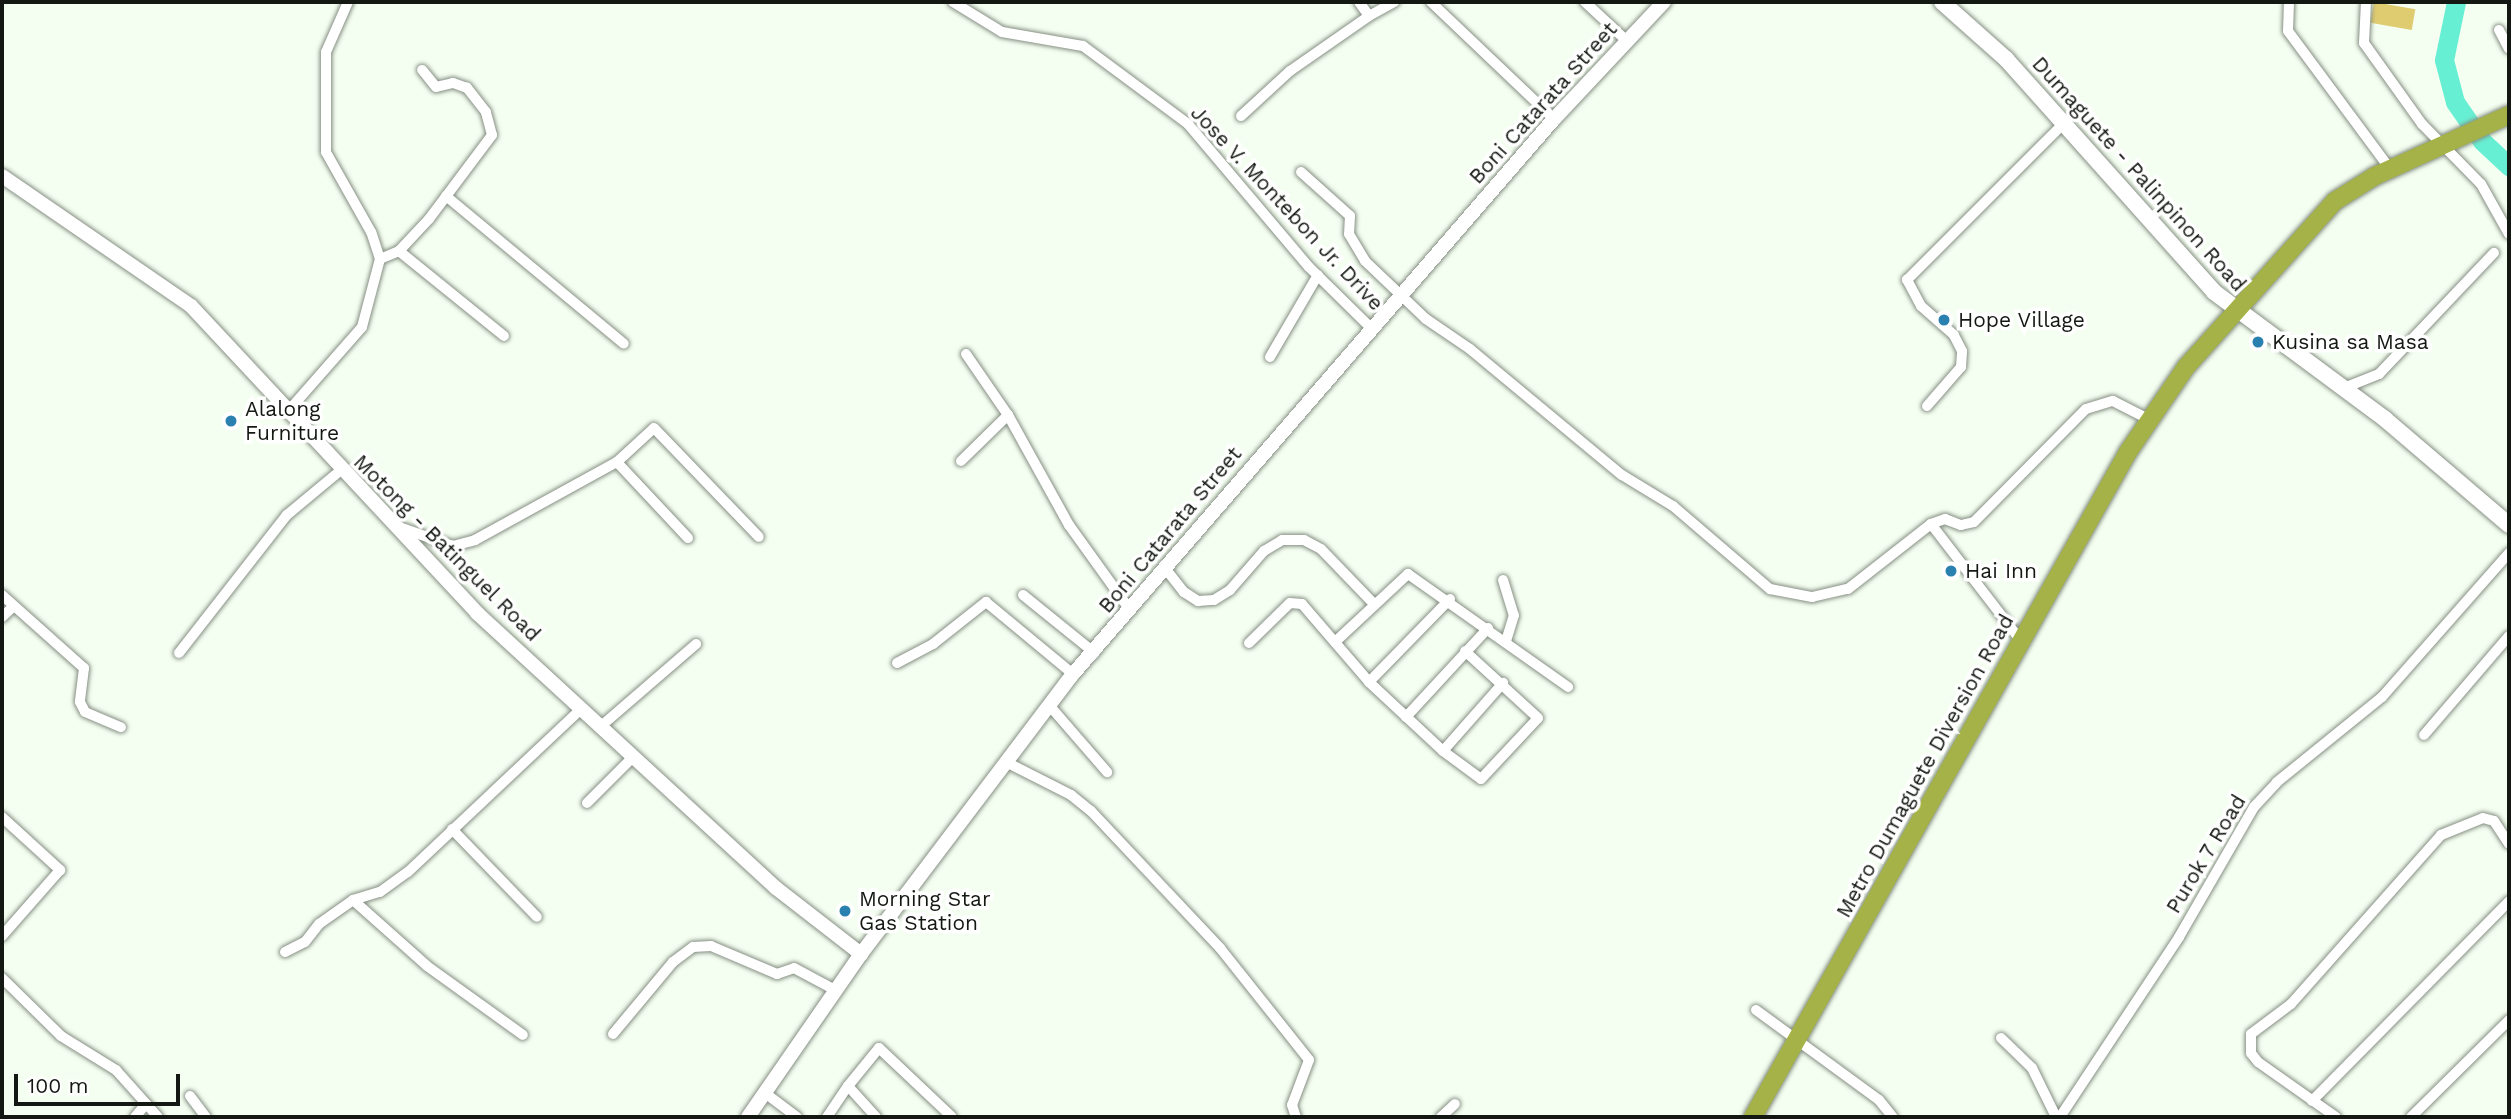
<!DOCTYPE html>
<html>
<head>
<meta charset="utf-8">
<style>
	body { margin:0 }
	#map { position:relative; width:2511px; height:1119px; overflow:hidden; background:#f4fef1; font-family:"Work Sans",sans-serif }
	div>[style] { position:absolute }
	.green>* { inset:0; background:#dfcc71; transform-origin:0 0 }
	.river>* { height:19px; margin:-9.5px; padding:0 9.5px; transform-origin:9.5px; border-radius:9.5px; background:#67efd3 }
	.roads { filter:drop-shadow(0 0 2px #868f83) drop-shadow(0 0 2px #868f83) }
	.minor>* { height:10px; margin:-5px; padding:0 5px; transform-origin:5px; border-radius:5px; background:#fff }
	.tertiary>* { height:14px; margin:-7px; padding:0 7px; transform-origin:7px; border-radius:7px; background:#fff }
	.secondary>* { height:16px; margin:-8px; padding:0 8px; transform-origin:8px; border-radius:8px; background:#fff }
	.trunk>* { height:18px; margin:-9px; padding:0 9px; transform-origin:9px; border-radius:9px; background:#a4b247 }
	.dots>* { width:19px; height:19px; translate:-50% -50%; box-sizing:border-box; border:4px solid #fff; border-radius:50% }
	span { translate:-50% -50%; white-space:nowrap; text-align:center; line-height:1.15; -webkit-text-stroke:7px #fff; paint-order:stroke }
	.street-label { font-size:21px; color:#141813 }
	.poi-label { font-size:21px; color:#141813 }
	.left { translate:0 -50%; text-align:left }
	.frame { position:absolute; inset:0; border:4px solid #141813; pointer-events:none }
	.scale { position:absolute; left:14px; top:1074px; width:166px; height:32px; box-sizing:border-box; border:4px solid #141813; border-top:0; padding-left:9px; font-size:21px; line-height:24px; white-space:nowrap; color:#141813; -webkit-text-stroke:5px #fff; paint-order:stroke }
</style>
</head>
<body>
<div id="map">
	<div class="green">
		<div style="left:2374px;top:2px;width:42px;height:21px;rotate:10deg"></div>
	</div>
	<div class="river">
		<div style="left:2456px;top:2px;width:59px;rotate:101.7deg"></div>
		<div style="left:2444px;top:60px;width:43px;rotate:75.3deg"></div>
		<div style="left:2455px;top:102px;width:47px;rotate:55.3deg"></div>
		<div style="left:2482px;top:141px;width:37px;rotate:43deg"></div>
	</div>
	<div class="roads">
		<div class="minor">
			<div style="left:953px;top:2px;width:57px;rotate:31.5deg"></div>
			<div style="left:1002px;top:32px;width:82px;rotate:9.8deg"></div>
			<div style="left:1083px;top:46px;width:131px;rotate:36.6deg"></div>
			<div style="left:1188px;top:124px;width:187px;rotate:49.8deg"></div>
			<div style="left:1309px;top:267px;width:90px;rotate:44.5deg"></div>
			<div style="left:1359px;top:2px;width:17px;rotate:54deg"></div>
			<div style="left:1369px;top:16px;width:29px;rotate:-29deg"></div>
			<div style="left:1431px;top:2px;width:170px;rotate:43.6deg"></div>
			<div style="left:1585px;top:2px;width:57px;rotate:42.9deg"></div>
			<div style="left:2289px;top:2px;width:29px;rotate:92deg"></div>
			<div style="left:2288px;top:31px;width:172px;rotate:53.5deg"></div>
			<div style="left:2366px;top:2px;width:41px;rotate:92.8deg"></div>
			<div style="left:2364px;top:43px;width:100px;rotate:54.4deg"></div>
			<div style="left:2422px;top:124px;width:84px;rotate:45.5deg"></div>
			<div style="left:2481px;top:184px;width:57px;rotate:60.8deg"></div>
			<div style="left:2499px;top:30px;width:21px;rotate:62deg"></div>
			<div style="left:1241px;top:116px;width:67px;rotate:-42.6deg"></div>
			<div style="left:1290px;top:71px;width:96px;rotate:-34.8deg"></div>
			<div style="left:1301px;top:172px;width:66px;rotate:41.9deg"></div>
			<div style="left:1350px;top:216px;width:18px;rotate:93deg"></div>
			<div style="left:1349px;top:234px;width:31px;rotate:59deg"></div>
			<div style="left:1365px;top:261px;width:84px;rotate:43.6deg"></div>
			<div style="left:1426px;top:319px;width:53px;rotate:34.3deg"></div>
			<div style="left:1470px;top:349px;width:197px;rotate:39.7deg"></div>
			<div style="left:1622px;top:475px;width:60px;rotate:31.3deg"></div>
			<div style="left:1673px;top:506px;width:128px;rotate:40.6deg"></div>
			<div style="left:1770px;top:589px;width:43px;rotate:10.8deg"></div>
			<div style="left:1812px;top:597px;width:37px;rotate:-13deg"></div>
			<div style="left:1848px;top:589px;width:105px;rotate:-38.1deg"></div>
			<div style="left:1931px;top:524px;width:15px;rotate:-20deg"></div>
			<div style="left:1945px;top:519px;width:17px;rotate:21deg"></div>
			<div style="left:1961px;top:525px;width:13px;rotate:-13deg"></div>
			<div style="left:1974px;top:522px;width:159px;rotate:-45.3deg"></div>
			<div style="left:2086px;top:409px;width:28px;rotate:-17deg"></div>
			<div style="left:2113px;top:401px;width:39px;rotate:27deg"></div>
			<div style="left:446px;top:196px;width:231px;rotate:39.7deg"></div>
			<div style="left:399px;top:251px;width:135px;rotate:39deg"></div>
			<div style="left:380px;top:259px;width:21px;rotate:-23deg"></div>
			<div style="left:399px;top:251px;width:44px;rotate:-46.8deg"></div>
			<div style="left:429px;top:219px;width:105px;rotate:-53.1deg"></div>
			<div style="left:492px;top:135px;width:24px;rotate:-105deg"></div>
			<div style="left:486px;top:112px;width:31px;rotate:-128deg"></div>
			<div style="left:467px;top:88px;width:15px;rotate:-160deg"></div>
			<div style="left:453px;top:83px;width:17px;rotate:167deg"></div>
			<div style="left:436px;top:87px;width:22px;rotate:-129deg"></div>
			<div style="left:966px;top:354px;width:74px;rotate:55.5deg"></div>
			<div style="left:1270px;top:357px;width:95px;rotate:-59.7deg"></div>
			<div style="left:2344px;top:388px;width:38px;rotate:-22deg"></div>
			<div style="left:2379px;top:374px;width:167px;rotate:-46.5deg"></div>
			<div style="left:1927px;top:406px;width:52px;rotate:-48.9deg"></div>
			<div style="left:1961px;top:367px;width:16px;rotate:-86deg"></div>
			<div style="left:1962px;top:351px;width:18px;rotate:-117deg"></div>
			<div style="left:1954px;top:335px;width:44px;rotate:-138.7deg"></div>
			<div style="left:1921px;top:306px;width:30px;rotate:-118deg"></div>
			<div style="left:1907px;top:280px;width:222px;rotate:-45deg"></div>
			<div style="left:290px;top:409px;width:109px;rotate:-48.7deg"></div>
			<div style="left:362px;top:327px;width:70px;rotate:-75.2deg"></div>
			<div style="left:380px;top:259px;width:28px;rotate:-108deg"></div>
			<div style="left:371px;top:232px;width:92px;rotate:-119.4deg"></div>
			<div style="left:326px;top:152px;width:100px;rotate:-90deg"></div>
			<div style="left:326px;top:52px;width:55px;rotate:-66.3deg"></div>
			<div style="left:961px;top:461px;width:66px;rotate:-44.4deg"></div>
			<div style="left:1008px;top:415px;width:126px;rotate:61deg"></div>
			<div style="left:1069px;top:525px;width:105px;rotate:54.3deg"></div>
			<div style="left:1931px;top:524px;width:149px;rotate:52.4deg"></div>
			<div style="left:399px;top:527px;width:57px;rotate:19.4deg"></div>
			<div style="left:453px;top:546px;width:23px;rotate:-15deg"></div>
			<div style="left:475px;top:540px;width:162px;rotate:-28.8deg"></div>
			<div style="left:688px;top:538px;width:104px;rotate:-133.1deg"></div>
			<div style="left:617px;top:462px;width:50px;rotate:-42.6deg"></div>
			<div style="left:654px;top:428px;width:151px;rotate:46.1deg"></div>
			<div style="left:1165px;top:568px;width:31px;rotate:52deg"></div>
			<div style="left:1184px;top:592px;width:17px;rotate:33deg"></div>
			<div style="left:1198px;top:601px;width:16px;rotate:-4deg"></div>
			<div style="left:1214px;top:600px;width:19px;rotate:-32deg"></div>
			<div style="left:1230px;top:590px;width:52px;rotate:-48.9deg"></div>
			<div style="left:1264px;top:551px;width:21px;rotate:-31deg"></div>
			<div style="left:1282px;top:540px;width:22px"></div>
			<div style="left:1304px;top:540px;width:19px;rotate:28deg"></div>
			<div style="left:1321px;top:549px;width:75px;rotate:46.1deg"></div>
			<div style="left:1503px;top:580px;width:37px;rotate:73deg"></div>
			<div style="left:1514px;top:615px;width:27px;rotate:107deg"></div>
			<div style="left:2px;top:595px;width:110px;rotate:41.7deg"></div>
			<div style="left:84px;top:668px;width:34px;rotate:97deg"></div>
			<div style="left:80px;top:702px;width:11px;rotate:63deg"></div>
			<div style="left:85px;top:712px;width:39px;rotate:23deg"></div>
			<div style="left:1023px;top:595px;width:92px;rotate:38.9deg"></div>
			<div style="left:2px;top:617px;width:16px;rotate:-43deg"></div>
			<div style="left:1335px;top:642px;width:100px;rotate:-43deg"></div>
			<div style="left:1408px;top:574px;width:196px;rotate:35.2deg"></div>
			<div style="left:1249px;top:643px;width:57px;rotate:-44.3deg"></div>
			<div style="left:1290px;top:603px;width:12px;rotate:5deg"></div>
			<div style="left:1302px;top:604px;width:103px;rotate:49.3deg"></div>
			<div style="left:1369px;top:682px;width:101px;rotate:43deg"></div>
			<div style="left:1443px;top:751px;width:47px;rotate:36.4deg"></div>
			<div style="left:1481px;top:779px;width:83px;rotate:-46.9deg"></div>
			<div style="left:1538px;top:718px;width:99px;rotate:-137.5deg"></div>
			<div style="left:179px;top:653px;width:175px;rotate:-52deg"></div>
			<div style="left:287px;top:515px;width:70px;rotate:-39.8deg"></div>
			<div style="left:897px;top:663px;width:41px;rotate:-27.8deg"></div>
			<div style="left:933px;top:644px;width:68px;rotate:-38.4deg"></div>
			<div style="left:986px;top:602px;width:113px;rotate:39.6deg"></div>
			<div style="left:1369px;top:682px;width:116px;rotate:-45.7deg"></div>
			<div style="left:1049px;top:705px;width:89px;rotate:49.1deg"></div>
			<div style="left:1406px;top:717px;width:121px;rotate:-47.3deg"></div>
			<div style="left:600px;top:727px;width:127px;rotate:-40.8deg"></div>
			<div style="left:2424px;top:735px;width:130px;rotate:-49.4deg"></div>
			<div style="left:1443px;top:751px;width:91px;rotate:-48.6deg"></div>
			<div style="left:1006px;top:762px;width:73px;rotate:26.9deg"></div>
			<div style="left:1071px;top:795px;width:26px;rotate:39deg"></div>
			<div style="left:1091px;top:811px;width:188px;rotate:46.7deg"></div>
			<div style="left:1220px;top:948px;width:143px;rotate:51.5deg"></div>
			<div style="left:1309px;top:1060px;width:48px;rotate:110.7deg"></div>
			<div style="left:1292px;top:1105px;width:13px;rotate:72deg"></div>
			<div style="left:587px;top:803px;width:64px;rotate:-45deg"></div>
			<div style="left:2px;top:817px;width:79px;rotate:42.4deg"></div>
			<div style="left:60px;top:870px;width:88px;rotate:131.3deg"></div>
			<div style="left:452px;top:829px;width:122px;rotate:46deg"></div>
			<div style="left:353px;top:900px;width:99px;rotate:41.7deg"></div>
			<div style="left:427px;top:966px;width:118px;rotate:35.7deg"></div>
			<div style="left:285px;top:952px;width:22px;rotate:-27deg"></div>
			<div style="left:305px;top:942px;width:23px;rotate:-52deg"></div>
			<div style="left:319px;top:924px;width:42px;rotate:-35.2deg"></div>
			<div style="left:353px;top:900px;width:28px;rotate:-17deg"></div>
			<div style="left:380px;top:892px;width:34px;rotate:-36deg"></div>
			<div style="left:408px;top:872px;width:238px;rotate:-43.3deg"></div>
			<div style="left:2px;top:978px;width:83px;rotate:44.5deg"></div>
			<div style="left:61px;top:1036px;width:65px;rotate:31.7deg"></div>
			<div style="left:116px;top:1070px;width:63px;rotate:48.2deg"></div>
			<div style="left:1756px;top:1010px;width:152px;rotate:36.2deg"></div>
			<div style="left:1879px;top:1100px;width:22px;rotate:51deg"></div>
			<div style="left:613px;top:1034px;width:94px;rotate:-50.2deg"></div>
			<div style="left:673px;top:962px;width:25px;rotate:-37deg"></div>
			<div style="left:693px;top:947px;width:18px;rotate:-3deg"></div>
			<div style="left:711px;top:946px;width:72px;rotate:23deg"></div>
			<div style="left:777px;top:974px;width:18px;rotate:-19deg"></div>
			<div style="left:794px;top:968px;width:49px;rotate:28.1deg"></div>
			<div style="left:2001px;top:1038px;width:43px;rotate:44.1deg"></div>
			<div style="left:2032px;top:1068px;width:55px;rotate:63.9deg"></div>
			<div style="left:848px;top:1086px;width:49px;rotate:-50.8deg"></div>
			<div style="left:879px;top:1048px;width:100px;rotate:43.4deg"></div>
			<div style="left:765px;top:1093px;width:40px;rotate:37deg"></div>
			<div style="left:190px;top:1096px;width:26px;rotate:53deg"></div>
			<div style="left:2312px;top:1101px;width:281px;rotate:-45.4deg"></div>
			<div style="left:135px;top:1117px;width:17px;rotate:-50deg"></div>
			<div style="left:827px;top:1117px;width:37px;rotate:-56deg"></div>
			<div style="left:848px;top:1086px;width:42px;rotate:47.9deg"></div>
			<div style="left:1441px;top:1117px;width:19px;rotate:-43deg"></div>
			<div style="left:2060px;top:1117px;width:216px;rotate:-56.5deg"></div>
			<div style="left:2179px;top:937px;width:150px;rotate:-60deg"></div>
			<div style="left:2254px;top:807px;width:34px;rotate:-47deg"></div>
			<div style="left:2277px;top:782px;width:135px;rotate:-39deg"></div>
			<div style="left:2382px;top:697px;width:192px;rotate:-48.6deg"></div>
			<div style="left:2336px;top:1117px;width:95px;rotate:-144.8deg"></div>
			<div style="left:2258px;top:1062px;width:11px;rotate:-128deg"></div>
			<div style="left:2251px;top:1053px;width:19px;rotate:-90deg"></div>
			<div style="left:2251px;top:1034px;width:50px;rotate:-36.9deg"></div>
			<div style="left:2291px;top:1004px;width:226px;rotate:-48.4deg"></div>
			<div style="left:2441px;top:835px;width:45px;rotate:-22deg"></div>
			<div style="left:2483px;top:818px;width:11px;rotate:15deg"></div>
			<div style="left:2494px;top:821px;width:27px;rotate:57deg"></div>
			<div style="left:2411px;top:1117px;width:138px;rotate:-44.7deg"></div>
		</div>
		<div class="tertiary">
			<div style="left:2px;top:176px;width:229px;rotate:34.5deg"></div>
			<div style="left:191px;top:306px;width:420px;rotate:47deg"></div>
			<div style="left:477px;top:613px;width:406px;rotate:42.6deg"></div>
			<div style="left:776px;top:888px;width:108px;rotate:37.8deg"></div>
			<div style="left:748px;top:1117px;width:198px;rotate:-55.3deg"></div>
			<div style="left:861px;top:954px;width:351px;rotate:-52.9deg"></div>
			<div style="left:1073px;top:674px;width:734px;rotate:-49.09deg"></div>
			<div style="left:1554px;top:119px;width:161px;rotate:-46.8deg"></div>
		</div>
		<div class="secondary">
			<div style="left:1942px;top:2px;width:86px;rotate:41.7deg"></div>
			<div style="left:2006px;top:59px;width:312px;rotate:48.2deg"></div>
			<div style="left:2214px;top:292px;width:213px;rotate:36.6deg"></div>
			<div style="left:2385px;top:419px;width:163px;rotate:40.5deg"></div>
		</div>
		<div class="trunk">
			<div style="left:1753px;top:1117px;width:763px;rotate:-60.58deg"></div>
			<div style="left:2128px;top:452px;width:103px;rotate:-55.7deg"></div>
			<div style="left:2186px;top:367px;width:223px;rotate:-48.1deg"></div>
			<div style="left:2335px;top:201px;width:47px;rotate:-32deg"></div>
			<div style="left:2375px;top:176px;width:147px;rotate:-24.5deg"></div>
		</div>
	</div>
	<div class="dots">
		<div style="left:1944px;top:320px;background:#2a81b0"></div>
		<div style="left:2258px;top:342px;background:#2a81b0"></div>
		<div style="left:231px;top:421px;background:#2a81b0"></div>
		<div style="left:1951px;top:571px;background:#2a81b0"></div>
		<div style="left:845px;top:911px;background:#2a81b0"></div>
	</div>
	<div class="street-label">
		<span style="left:1543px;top:103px;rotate:-48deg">Boni Catarata Street</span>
		<span style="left:2139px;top:174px;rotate:48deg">Dumaguete - Palinpinon Road</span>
		<span style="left:1287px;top:208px;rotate:47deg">Jose V. Montebon Jr. Drive</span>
		<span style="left:1170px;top:530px;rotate:-50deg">Boni Catarata Street</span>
		<span style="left:447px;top:548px;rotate:45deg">Motong - Batinguel Road</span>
		<span style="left:1925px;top:766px;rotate:-61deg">Metro Dumaguete Diversion Road</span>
		<span style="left:2206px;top:854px;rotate:-59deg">Purok 7 Road</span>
	</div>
	<div class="poi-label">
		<span class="left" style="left:1958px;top:320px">Hope Village</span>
		<span class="left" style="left:2272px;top:342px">Kusina sa Masa</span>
		<span class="left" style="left:245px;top:421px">Alalong<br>Furniture</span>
		<span class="left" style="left:1965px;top:571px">Hai Inn</span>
		<span class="left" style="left:859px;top:911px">Morning Star<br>Gas Station</span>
	</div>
	<div class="frame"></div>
	<div class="scale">100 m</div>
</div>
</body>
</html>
